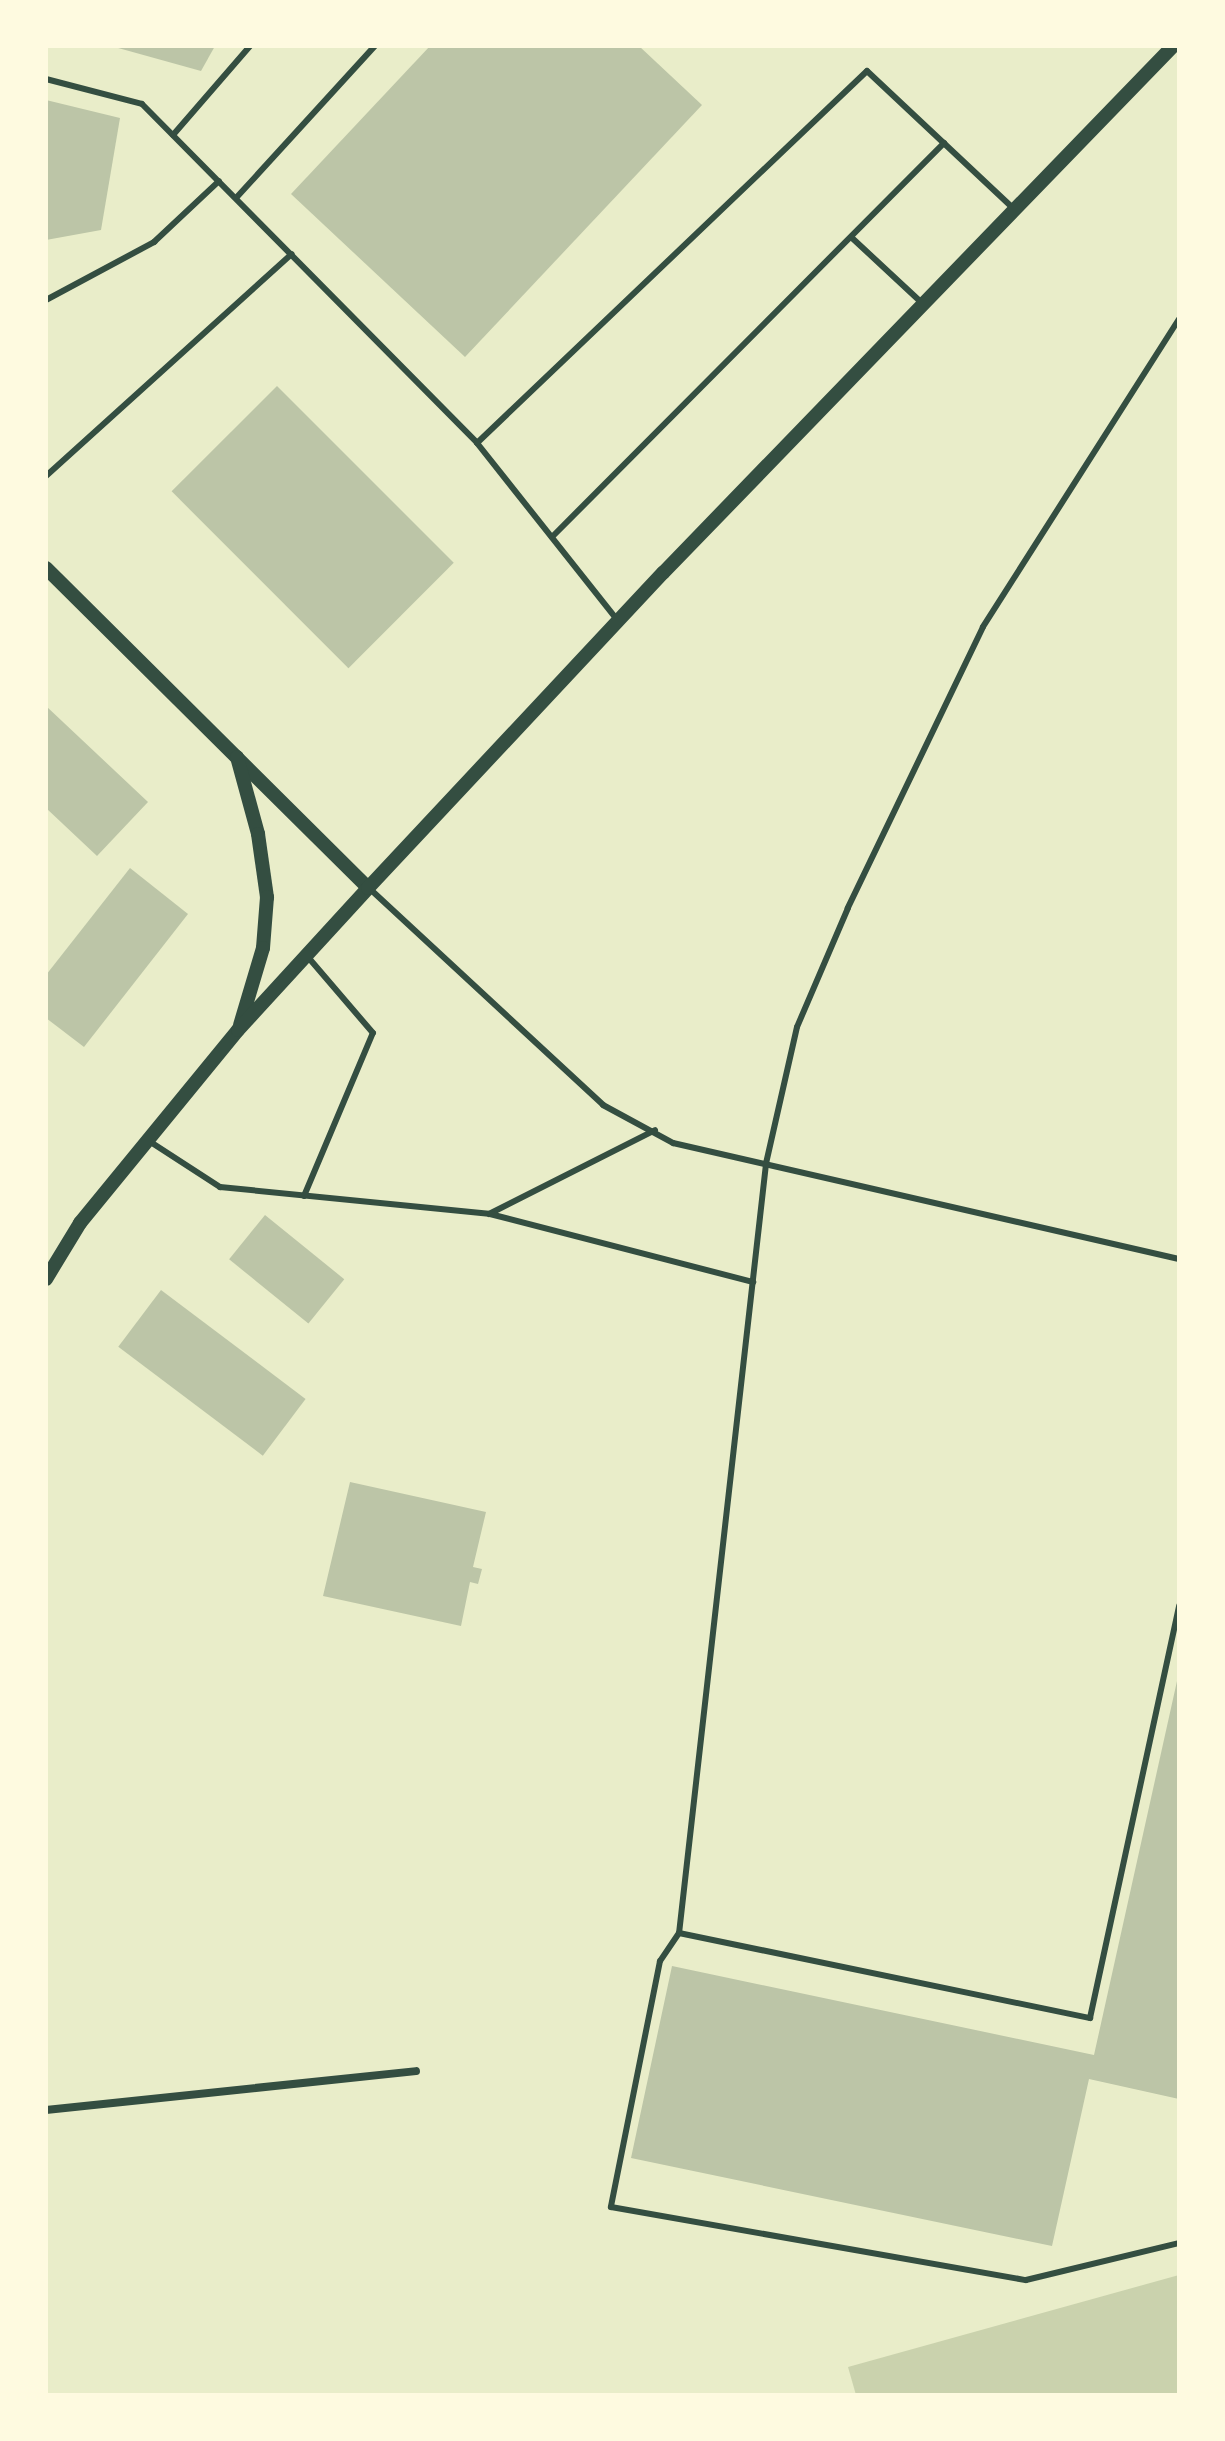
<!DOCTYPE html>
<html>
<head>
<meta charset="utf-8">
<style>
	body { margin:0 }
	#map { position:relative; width:1225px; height:2441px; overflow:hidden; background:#e9edc9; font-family:"IBM Plex Sans",sans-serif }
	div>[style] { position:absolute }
	.green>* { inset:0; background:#cad2ad }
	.building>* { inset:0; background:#bcc5a7; transform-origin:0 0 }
	.service>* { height:6px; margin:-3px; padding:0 3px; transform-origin:3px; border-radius:3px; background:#344e41 }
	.minor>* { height:8px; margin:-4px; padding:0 4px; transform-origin:4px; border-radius:4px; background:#344e41 }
	.tertiary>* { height:14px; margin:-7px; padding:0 7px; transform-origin:7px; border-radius:7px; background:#344e41 }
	span { translate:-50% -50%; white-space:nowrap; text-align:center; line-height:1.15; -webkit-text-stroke:6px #fefae0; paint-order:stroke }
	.frame { position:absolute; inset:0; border:48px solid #fefae0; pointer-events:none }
</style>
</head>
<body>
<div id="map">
	<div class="green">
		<div style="clip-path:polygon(1179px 2275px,1179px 2395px,856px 2395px,848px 2367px)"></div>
	</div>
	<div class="building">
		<div style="clip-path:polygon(111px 46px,215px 46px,201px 71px)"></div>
		<div style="clip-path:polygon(430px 46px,639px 46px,702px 105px,465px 357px,291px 194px)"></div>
		<div style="clip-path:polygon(46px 100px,120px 118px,101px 230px,46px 240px)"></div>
		<div style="left:277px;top:386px;width:250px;height:149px;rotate:45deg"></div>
		<div style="clip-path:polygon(46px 706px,148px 802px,97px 856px,46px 808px)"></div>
		<div style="clip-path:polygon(130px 868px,188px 914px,84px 1047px,46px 1018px,46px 975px)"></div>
		<div style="left:265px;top:1215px;width:102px;height:57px;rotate:39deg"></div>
		<div style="left:161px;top:1290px;width:181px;height:71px;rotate:37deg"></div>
		<div style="clip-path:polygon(350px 1482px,486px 1512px,473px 1567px,482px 1569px,478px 1584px,470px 1582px,461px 1626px,323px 1596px)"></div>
		<div style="clip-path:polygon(1179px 1672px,1179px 2099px,1089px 2079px,1052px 2246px,631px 2158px,672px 1966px,1094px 2055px)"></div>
	</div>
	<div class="service">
		<div style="left:46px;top:79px;width:99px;rotate:14.6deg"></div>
		<div style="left:142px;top:104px;width:477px;rotate:45.3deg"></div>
		<div style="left:477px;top:443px;width:227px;rotate:51.6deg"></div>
		<div style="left:173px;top:135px;width:118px;rotate:-49.1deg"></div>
		<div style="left:236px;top:198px;width:206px;rotate:-47.6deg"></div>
		<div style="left:851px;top:237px;width:98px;rotate:42.9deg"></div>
		<div style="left:46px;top:300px;width:123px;rotate:-28.2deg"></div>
		<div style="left:154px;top:242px;width:89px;rotate:-43.2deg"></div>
		<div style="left:1179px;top:319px;width:365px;rotate:122.5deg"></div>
		<div style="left:983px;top:627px;width:312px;rotate:115.7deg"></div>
		<div style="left:848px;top:908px;width:129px;rotate:113.2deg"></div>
		<div style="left:797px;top:1027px;width:140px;rotate:102.8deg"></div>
		<div style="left:766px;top:1164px;width:774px;rotate:96.45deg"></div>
		<div style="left:679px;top:1933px;width:34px;rotate:124deg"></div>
		<div style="left:660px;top:1961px;width:251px;rotate:101.3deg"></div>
		<div style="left:611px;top:2207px;width:421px;rotate:10deg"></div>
		<div style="left:1026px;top:2280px;width:157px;rotate:-13.6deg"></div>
		<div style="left:477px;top:443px;width:539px;rotate:-43.65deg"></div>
		<div style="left:867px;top:71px;width:202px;rotate:43.2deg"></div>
		<div style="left:46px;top:476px;width:331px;rotate:-42.1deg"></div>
		<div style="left:552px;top:537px;width:556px;rotate:-45.15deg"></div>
		<div style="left:370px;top:889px;width:318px;rotate:42.8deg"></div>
		<div style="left:603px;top:1105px;width:80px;rotate:28.5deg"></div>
		<div style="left:673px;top:1143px;width:519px;rotate:12.91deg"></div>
		<div style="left:149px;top:1141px;width:85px;rotate:32.9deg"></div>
		<div style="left:220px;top:1187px;width:270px;rotate:5.7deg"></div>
		<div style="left:489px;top:1214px;width:186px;rotate:-26.8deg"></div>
		<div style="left:304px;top:1196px;width:177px;rotate:-67.1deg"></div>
		<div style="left:373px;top:1033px;width:101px;rotate:-130.6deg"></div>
		<div style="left:490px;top:1214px;width:272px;rotate:14.5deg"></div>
		<div style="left:679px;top:1933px;width:420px;rotate:11.7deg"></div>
		<div style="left:1090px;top:2018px;width:422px;rotate:-77.8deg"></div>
	</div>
	<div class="minor">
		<div style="left:46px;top:2110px;width:372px;rotate:-6deg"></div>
	</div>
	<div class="tertiary">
		<div style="left:46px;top:568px;width:454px;rotate:44.8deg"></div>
		<div style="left:237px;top:757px;width:80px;rotate:74.7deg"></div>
		<div style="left:258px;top:834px;width:64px;rotate:81.9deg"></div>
		<div style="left:267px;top:897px;width:51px;rotate:94.5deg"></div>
		<div style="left:263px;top:948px;width:80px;rotate:106.6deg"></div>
		<div style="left:46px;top:1279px;width:66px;rotate:-58.7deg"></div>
		<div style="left:80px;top:1223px;width:249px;rotate:-50.7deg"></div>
		<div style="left:238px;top:1030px;width:193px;rotate:-47.5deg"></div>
		<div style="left:368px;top:888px;width:432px;rotate:-46.9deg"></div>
		<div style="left:663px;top:573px;width:733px;rotate:-45.94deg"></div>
	</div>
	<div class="frame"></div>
</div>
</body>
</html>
